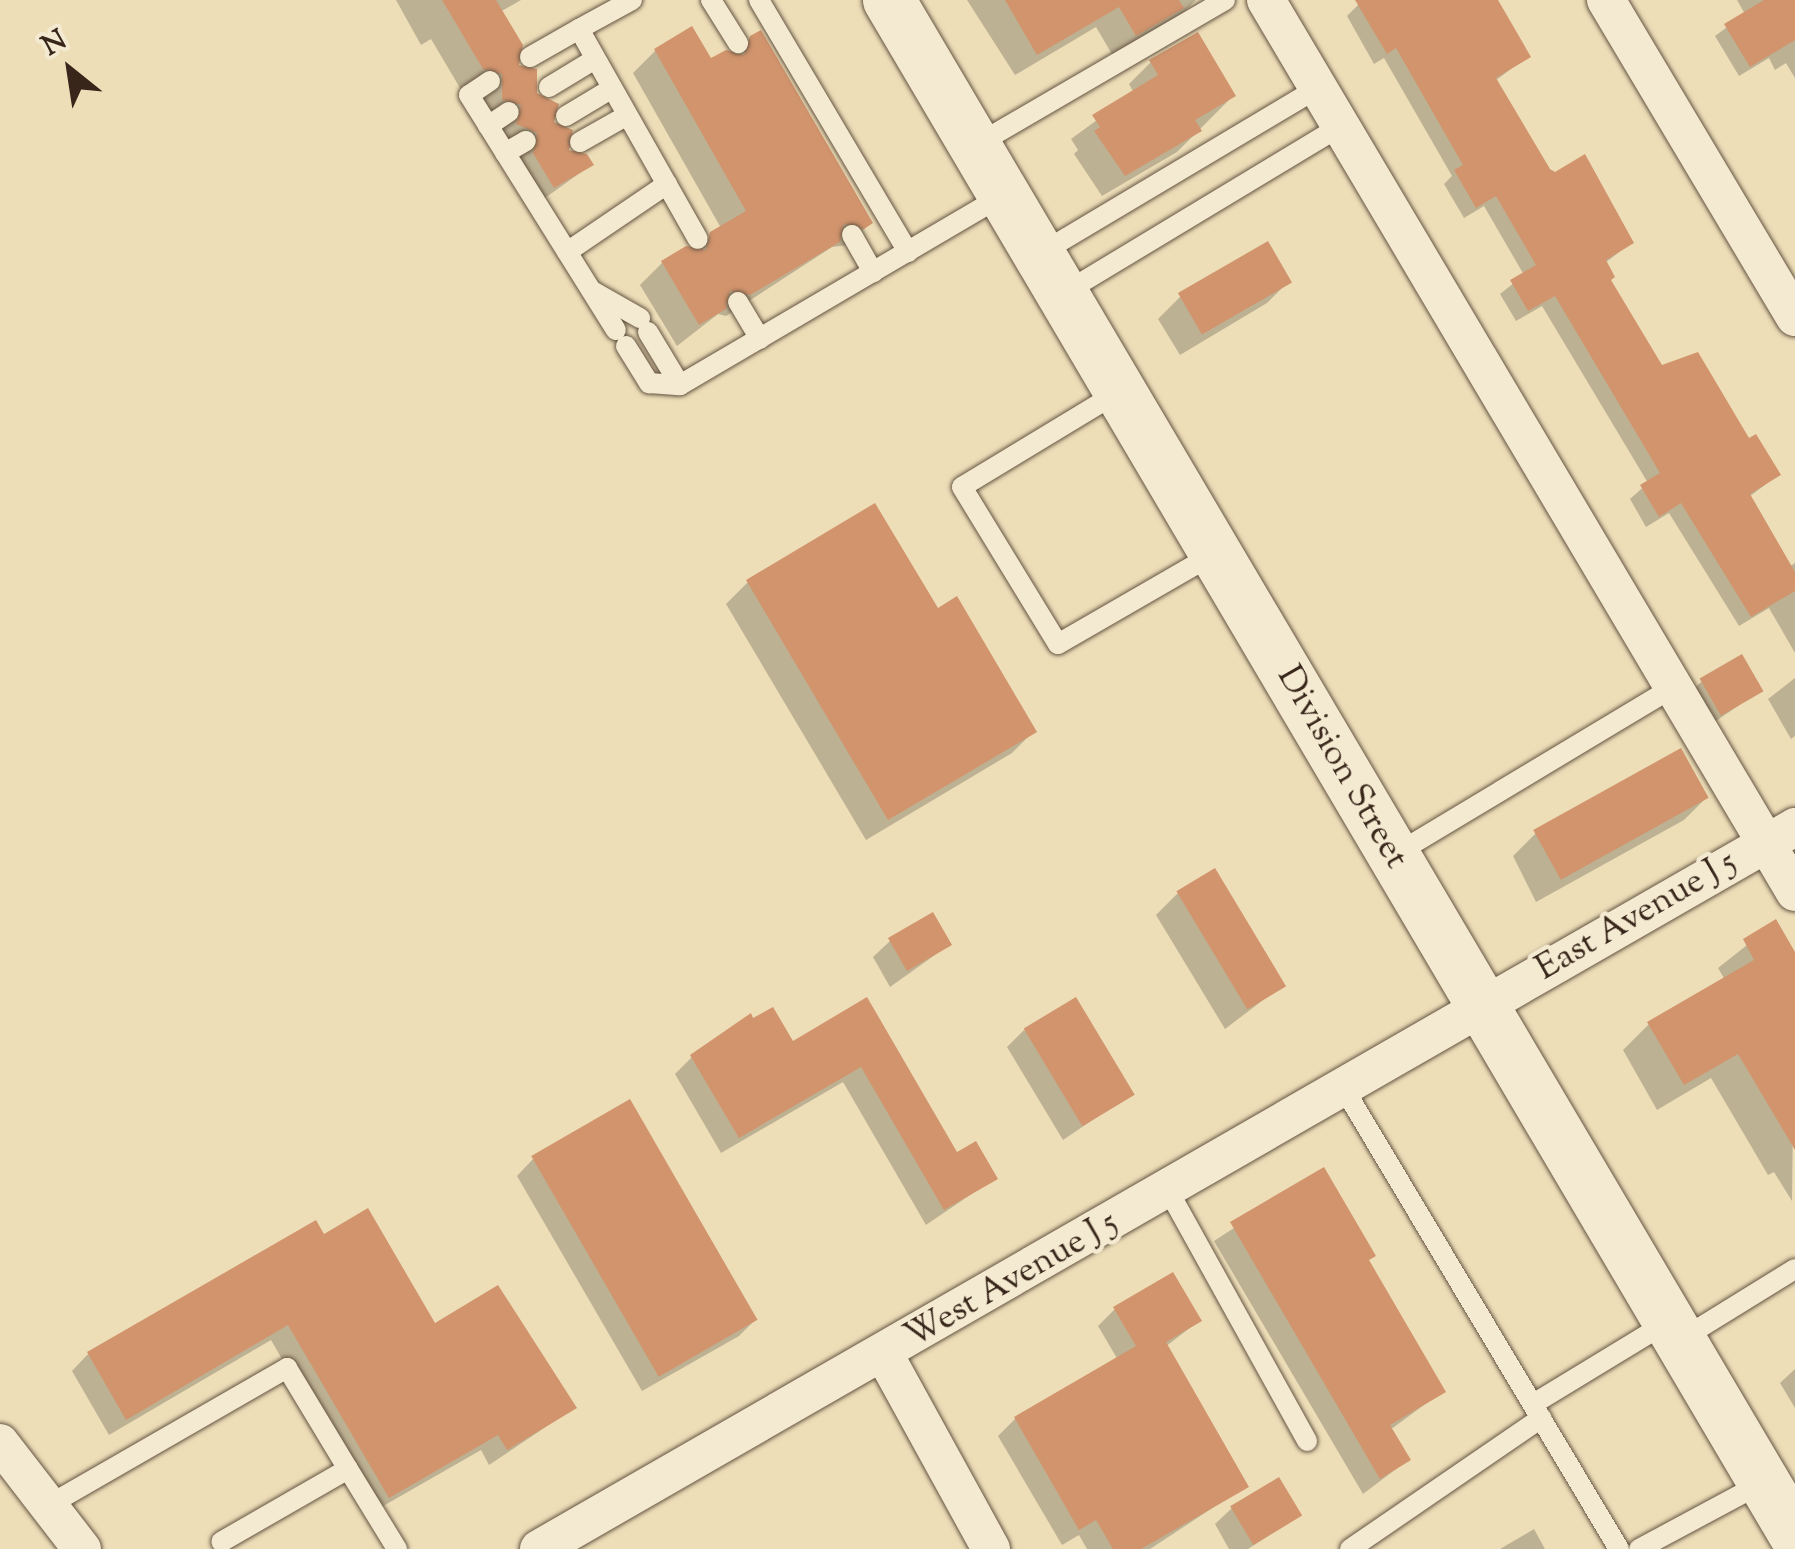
<!DOCTYPE html>
<html>
<head>
<meta charset="utf-8">
<style>
	body { margin:0 }
	#map { position:relative; width:1795px; height:1549px; overflow:hidden; background:#eddeb8; font-family:"Sorts Mill Goudy",serif }
	div>[style] { position:absolute }
	.shadow>* { inset:0; background:#0003 }
	.building>* { inset:0; background:#d1946d; transform-origin:0 0 }
	.roads { filter:drop-shadow(0 0 2px #655442) drop-shadow(0 0 2px #655442) }
	.service>* { height:20px; margin:-10px; padding:0 10px; transform-origin:10px; border-radius:10px; background:#f3ead1 }
	.minor>* { height:38px; margin:-19px; padding:0 19px; transform-origin:19px; border-radius:19px; background:#f3ead1 }
	.secondary>* { height:52px; margin:-26px; padding:0 26px; transform-origin:26px; border-radius:26px; background:#f3ead1 }
	span { translate:-50% -50%; white-space:nowrap; text-align:center; line-height:1.15; -webkit-text-stroke:9px #f3ead1; paint-order:stroke }
	.street-label { font-size:35px; color:#38261a }
	.north { position:absolute; left:20px; top:20px; width:100px; height:100px; -webkit-text-stroke:8px #f3ead1; paint-order:stroke; rotate:330deg; font-size:28px; font-weight:700; line-height:40px; text-align:center; color:#38261a }
	.north::after { content:''; display:block; margin:auto; width:35px; height:45px; background:#38261a; clip-path:polygon(50% 0,100% 100%,50% 72%,0 100%) }
</style>
</head>
<body>
<div id="map">
	<div class="shadow">
		<div style="clip-path:polygon(396px 0,521px 0,500px 12px,516px 66px,566px 151px,591px 165px,531px 208px,431px 39px,421px 45px)"></div>
		<div style="clip-path:polygon(967px 0,1196px 0,1176px 20px,1113px 56px,1096px 27px,1015px 75px)"></div>
		<div style="clip-path:polygon(1363px 0,1493px 0,1528px 56px,1495px 81px,1548px 170px,1631px 243px,1605px 263px,1608px 280px,1661px 368px,1749px 441px,1778px 475px,1749px 497px,1789px 567px,1795px 563px,1795px 653px,1769px 608px,1739px 626px,1669px 513px,1646px 527px,1630px 499px,1648px 483px,1542px 306px,1516px 321px,1500px 294px,1524px 275px,1484px 206px,1464px 218px,1444px 184px,1452px 176px,1384px 58px,1374px 64px,1347px 16px)"></div>
		<div style="clip-path:polygon(1737px 0,1795px 0,1795px 78px,1786px 63px,1775px 70px,1769px 58px,1739px 76px,1715px 36px,1745px 14px)"></div>
		<div style="clip-path:polygon(760px 34px,870px 223px,848px 245px,832px 247px,726px 316px,718px 314px,677px 346px,640px 285px,662px 263px,695px 251px,721px 228px,633px 73px,655px 51px,710px 62px,737px 58px)"></div>
		<div style="clip-path:polygon(1151px 62px,1233px 96px,1177px 152px,1102px 196px,1074px 154px,1078px 150px,1071px 139px,1134px 93px,1129px 84px)"></div>
		<div style="clip-path:polygon(1289px 281px,1267px 303px,1180px 355px,1158px 319px,1180px 297px)"></div>
		<div style="clip-path:polygon(748px 582px,937px 611px,1034px 731px,1012px 753px,866px 840px,726px 604px)"></div>
		<div style="clip-path:polygon(1795px 678px,1795px 736px,1791px 739px,1768px 699px)"></div>
		<div style="clip-path:polygon(1701px 682px,1760px 691px,1710px 725px,1690px 693px)"></div>
		<div style="clip-path:polygon(1706px 798px,1684px 820px,1536px 902px,1513px 856px,1535px 834px)"></div>
		<div style="clip-path:polygon(1178px 893px,1283px 985px,1225px 1029px,1156px 915px)"></div>
		<div style="clip-path:polygon(1775px 923px,1795px 957px,1792px 1201px,1774px 1172px,1768px 1175px,1711px 1078px,1657px 1110px,1623px 1050px,1649px 1024px,1725px 980px,1718px 968px)"></div>
		<div style="clip-path:polygon(890px 941px,949px 945px,890px 987px,873px 957px)"></div>
		<div style="clip-path:polygon(866px 1000px,957px 1156px,995px 1178px,926px 1225px,843px 1082px,721px 1153px,675px 1074px,692px 1057px,792px 1045px)"></div>
		<div style="clip-path:polygon(1024px 1030px,1131px 1094px,1063px 1140px,1007px 1047px)"></div>
		<div style="clip-path:polygon(533px 1159px,756px 1319px,739px 1336px,642px 1391px,517px 1176px)"></div>
		<div style="clip-path:polygon(1323px 1170px,1367px 1261px,1443px 1391px,1390px 1430px,1408px 1460px,1363px 1494px,1214px 1241px)"></div>
		<div style="clip-path:polygon(324px 1238px,434px 1327px,574px 1408px,489px 1465px,481px 1450px,371px 1513px,271px 1340px,109px 1435px,72px 1371px,88px 1354px)"></div>
		<div style="clip-path:polygon(1115px 1309px,1199px 1321px,1165px 1347px,1246px 1486px,1150px 1549px,1087px 1549px,1079px 1535px,1062px 1545px,998px 1436px,1015px 1419px,1118px 1360px,1098px 1326px)"></div>
		<div style="clip-path:polygon(1795px 1369px,1795px 1408px,1780px 1383px)"></div>
		<div style="clip-path:polygon(1232px 1508px,1299px 1516px,1248px 1549px,1229px 1549px,1215px 1524px)"></div>
		<div style="clip-path:polygon(1534px 1529px,1545px 1549px,1555px 1549px,1500px 1549px)"></div>
	</div>
	<div class="building">
		<div style="clip-path:polygon(442px 0,496px 0,523px 45px,519px 65px,537px 69px,537px 93px,559px 104px,554px 122px,573px 130px,569px 150px,587px 154px,594px 165px,554px 188px,533px 153px,537px 133px,516px 124px,521px 105px,502px 100px,502px 74px,483px 69px)"></div>
		<div style="clip-path:polygon(1005px 0,1179px 0,1184px 8px,1136px 36px,1119px 7px,1037px 55px)"></div>
		<div style="clip-path:polygon(1355px 0,1498px 0,1531px 57px,1496px 78px,1550px 169px,1555px 172px,1585px 154px,1634px 243px,1606px 260px,1615px 277px,1611px 280px,1662px 365px,1698px 352px,1749px 438px,1756px 434px,1781px 475px,1750px 494px,1795px 572px,1795px 591px,1751px 617px,1681px 503px,1659px 517px,1640px 485px,1660px 473px,1555px 296px,1528px 311px,1510px 280px,1536px 265px,1496px 196px,1476px 208px,1454px 170px,1463px 165px,1396px 48px,1387px 54px)"></div>
		<div style="clip-path:polygon(1764px 0,1795px 0,1795px 40px,1750px 67px,1724px 24px)"></div>
		<div style="clip-path:polygon(692px 26px,711px 58px,726px 50px,744px 55px,750px 36px,761px 30px,873px 223px,864px 229px,844px 224px,840px 242px,750px 295px,730px 291px,726px 309px,699px 325px,661px 261px,686px 246px,706px 250px,710px 232px,746px 211px,654px 49px)"></div>
		<div style="clip-path:polygon(1198px 32px,1236px 96px,1195px 120px,1202px 131px,1125px 176px,1094px 131px,1100px 127px,1092px 115px,1158px 75px,1149px 60px)"></div>
		<div style="left:1268px;top:241px;width:48px;height:104px;rotate:60deg"></div>
		<div style="clip-path:polygon(875px 503px,938px 608px,957px 596px,1037px 732px,888px 820px,746px 580px)"></div>
		<div style="left:1742px;top:654px;width:43px;height:49px;rotate:60deg"></div>
		<div style="left:1681px;top:748px;width:57px;height:169px;rotate:61deg"></div>
		<div style="left:1215px;top:868px;width:138px;height:45px;rotate:59deg"></div>
		<div style="left:933px;top:912px;width:38px;height:52px;rotate:60deg"></div>
		<div style="clip-path:polygon(1776px 919px,1795px 952px,1795px 1150px,1738px 1054px,1684px 1085px,1647px 1022px,1754px 960px,1743px 939px)"></div>
		<div style="clip-path:polygon(867px 997px,957px 1152px,976px 1141px,998px 1179px,944px 1210px,861px 1067px,739px 1138px,690px 1055px,751px 1013px,753px 1018px,773px 1007px,793px 1041px)"></div>
		<div style="left:1076px;top:997px;width:114px;height:61px;rotate:59deg"></div>
		<div style="left:630px;top:1099px;width:255px;height:114px;rotate:60deg"></div>
		<div style="clip-path:polygon(1324px 1167px,1376px 1256px,1369px 1260px,1446px 1392px,1390px 1425px,1411px 1460px,1380px 1479px,1230px 1222px)"></div>
		<div style="clip-path:polygon(368px 1208px,435px 1323px,498px 1285px,577px 1408px,507px 1450px,498px 1435px,389px 1498px,288px 1325px,126px 1420px,87px 1352px,316px 1220px,324px 1234px)"></div>
		<div style="clip-path:polygon(1173px 1272px,1202px 1321px,1166px 1342px,1249px 1487px,1141px 1549px,1113px 1549px,1096px 1520px,1079px 1530px,1014px 1417px,1136px 1346px,1113px 1307px)"></div>
		<div style="left:1279px;top:1477px;width:45px;height:57px;rotate:59deg"></div>
	</div>
	<div class="roads">
		<div class="service">
			<div style="left:632px;top:0;width:60px;rotate:151.3deg"></div>
			<div style="left:579px;top:29px;width:241px;rotate:60.5deg"></div>
			<div style="left:711px;top:0;width:51px;rotate:57.9deg"></div>
			<div style="left:759px;top:0;width:293px;rotate:59.4deg"></div>
			<div style="left:530px;top:57px;width:56px;rotate:-29.7deg"></div>
			<div style="left:490px;top:81px;width:25px;rotate:146deg"></div>
			<div style="left:469px;top:95px;width:277px;rotate:58deg"></div>
			<div style="left:549px;top:87px;width:54px;rotate:-31.3deg"></div>
			<div style="left:566px;top:116px;width:52px;rotate:-31deg"></div>
			<div style="left:488px;top:126px;width:25px;rotate:-34deg"></div>
			<div style="left:580px;top:142px;width:53px;rotate:-29.5deg"></div>
			<div style="left:976px;top:145px;width:288px;rotate:-30.2deg"></div>
			<div style="left:505px;top:153px;width:24px;rotate:-30deg"></div>
			<div style="left:852px;top:235px;width:43px;rotate:60.4deg"></div>
			<div style="left:567px;top:252px;width:121px;rotate:-34.2deg"></div>
			<div style="left:1041px;top:253px;width:322px;rotate:-30.8deg"></div>
			<div style="left:594px;top:292px;width:53px;rotate:29.5deg"></div>
			<div style="left:1064px;top:293px;width:323px;rotate:-31.1deg"></div>
			<div style="left:738px;top:302px;width:43px;rotate:59.3deg"></div>
			<div style="left:648px;top:332px;width:62px;rotate:58.9deg"></div>
			<div style="left:626px;top:346px;width:44px;rotate:58.1deg"></div>
			<div style="left:649px;top:383px;width:31px;rotate:4deg"></div>
			<div style="left:680px;top:385px;width:373px;rotate:-30.4deg"></div>
			<div style="left:1117px;top:393px;width:181px;rotate:148.8deg"></div>
			<div style="left:962px;top:487px;width:184px;rotate:58.6deg"></div>
			<div style="left:1058px;top:644px;width:180px;rotate:-30deg"></div>
			<div style="left:1394px;top:855px;width:327px;rotate:-31deg"></div>
			<div style="left:1343px;top:1087px;width:538px;rotate:59.15deg"></div>
			<div style="left:1168px;top:1190px;width:287px;rotate:61deg"></div>
			<div style="left:1680px;top:1340px;width:135px;rotate:-31.7deg"></div>
			<div style="left:1533px;top:1404px;width:158px;rotate:-31.3deg"></div>
			<div style="left:348px;top:1469px;width:94px;rotate:58.5deg"></div>
			<div style="left:49px;top:1505px;width:275px;rotate:-29.9deg"></div>
			<div style="left:287px;top:1368px;width:118px;rotate:58.9deg"></div>
			<div style="left:348px;top:1469px;width:146px;rotate:150.1deg"></div>
			<div style="left:1350px;top:1549px;width:232px;rotate:-34.4deg"></div>
			<div style="left:1639px;top:1549px;width:140px;rotate:-28.2deg"></div>
		</div>
		<div class="minor">
			<div style="left:1266px;top:0;width:1037px;rotate:59.33deg"></div>
			<div style="left:1606px;top:0;width:369px;rotate:59.2deg"></div>
			<div style="left:885px;top:1356px;width:220px;rotate:61.2deg"></div>
			<div style="left:0;top:1443px;width:134px;rotate:52.3deg"></div>
			<div style="left:539px;top:1549px;width:1449px;rotate:-29.89deg"></div>
		</div>
		<div class="secondary">
			<div style="left:889px;top:0;width:1782px;rotate:59.45deg"></div>
		</div>
	</div>
	<div class="street-label">
		<span style="left:1341px;top:768px;rotate:60deg">Division Street</span>
		<span style="left:1637px;top:917px;rotate:-30deg">East Avenue J 5</span>
		<span style="left:1012px;top:1281px;rotate:-30deg">West Avenue J 5</span>
	</div>
	<div class="north">N</div>
</div>
</body>
</html>
